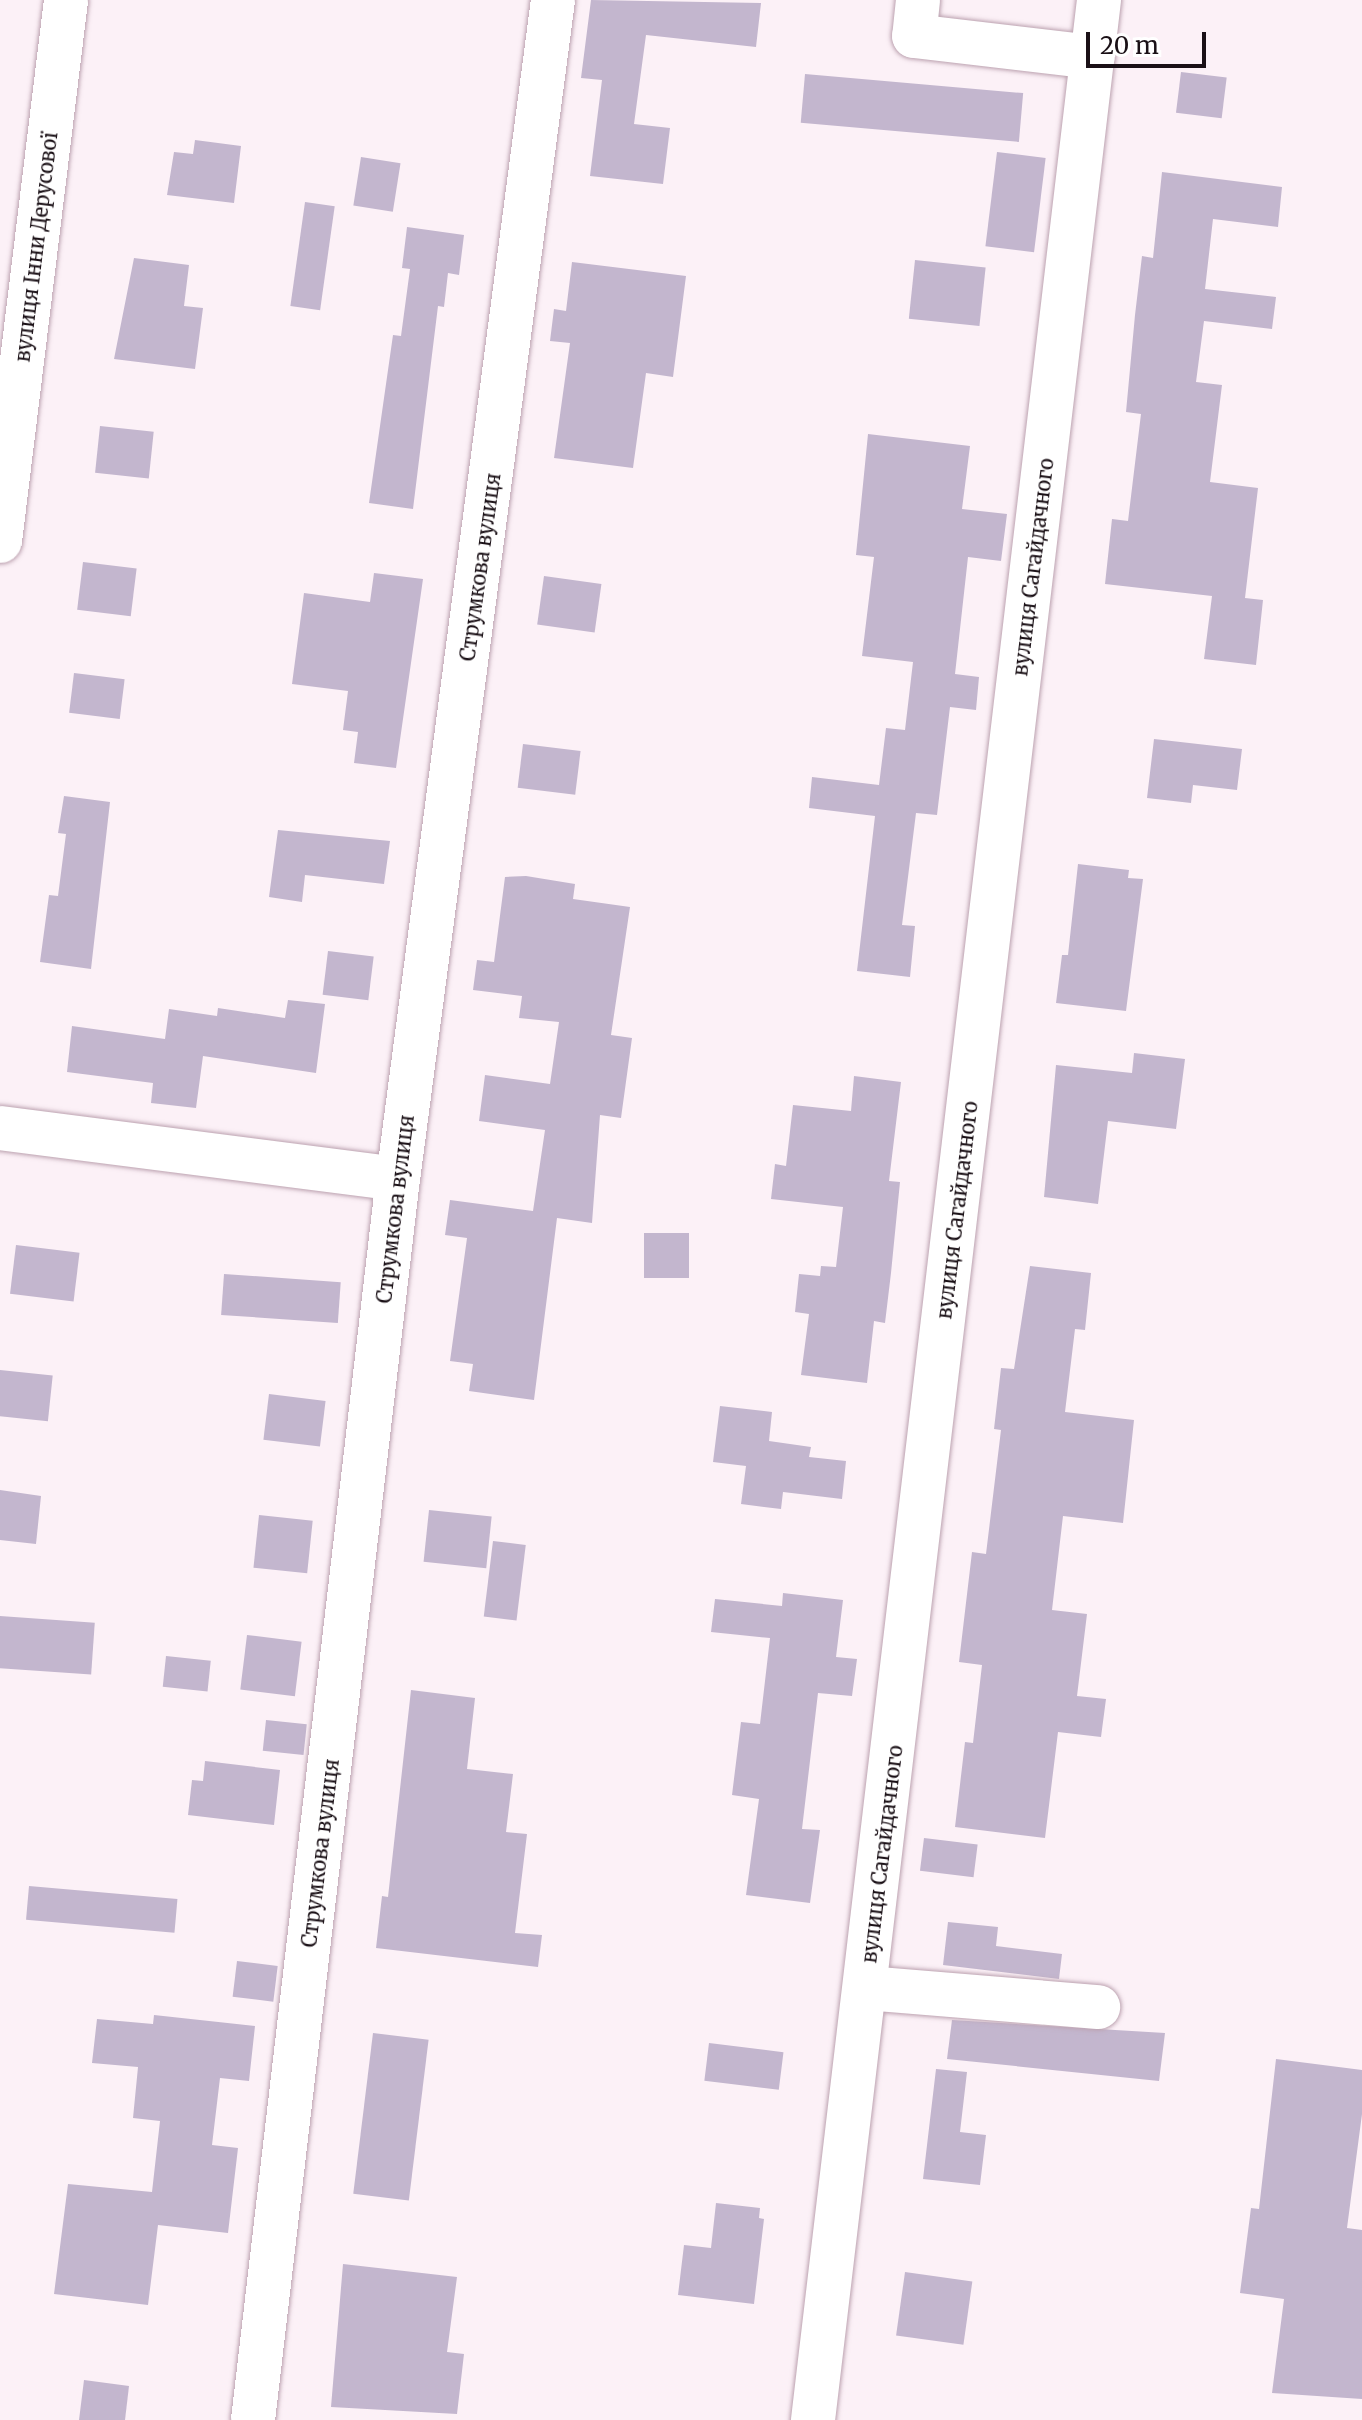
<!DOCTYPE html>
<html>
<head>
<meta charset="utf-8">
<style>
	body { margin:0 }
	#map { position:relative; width:1362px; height:2420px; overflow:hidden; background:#fcf1f7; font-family:Merriweather,serif }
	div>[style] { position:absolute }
	.building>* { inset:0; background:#c3b6ce; transform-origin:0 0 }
	.roads { filter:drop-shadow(0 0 2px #bca2b0) drop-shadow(0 0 2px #bca2b0) }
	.minor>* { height:44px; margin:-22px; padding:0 22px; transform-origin:22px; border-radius:22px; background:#fff }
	span { translate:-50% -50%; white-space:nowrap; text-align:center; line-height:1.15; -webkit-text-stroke:8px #fff; paint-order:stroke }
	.street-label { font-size:20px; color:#1a1016 }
	.scale { position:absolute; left:1086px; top:32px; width:120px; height:36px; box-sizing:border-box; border:4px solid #1a1016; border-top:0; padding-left:10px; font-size:24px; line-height:28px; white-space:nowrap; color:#1a1016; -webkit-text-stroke:6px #fff; paint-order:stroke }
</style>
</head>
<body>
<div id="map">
	<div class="building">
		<div style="clip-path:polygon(591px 0,761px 3px,756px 47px,646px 35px,634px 124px,670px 128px,663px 184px,590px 176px,602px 80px,581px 78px)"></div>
		<div style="left:1181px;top:72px;width:46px;height:41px;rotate:7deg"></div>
		<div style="left:805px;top:74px;width:219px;height:49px;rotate:5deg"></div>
		<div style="clip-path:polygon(195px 140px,241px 146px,234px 203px,167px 195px,174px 152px,193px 154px)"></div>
		<div style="left:997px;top:152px;width:49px;height:95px;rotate:7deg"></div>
		<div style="left:361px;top:157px;width:40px;height:49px;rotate:9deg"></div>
		<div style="clip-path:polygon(1162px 172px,1282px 187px,1278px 227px,1213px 219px,1205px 289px,1276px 297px,1272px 329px,1204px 321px,1196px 382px,1222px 385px,1210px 482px,1258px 488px,1245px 598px,1263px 600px,1256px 665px,1204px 659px,1212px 596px,1105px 584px,1112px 519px,1128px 521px,1141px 414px,1126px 412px,1135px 315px,1142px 256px,1153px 258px)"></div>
		<div style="left:305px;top:202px;width:30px;height:105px;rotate:8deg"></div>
		<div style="clip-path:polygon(407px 227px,464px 235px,459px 275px,448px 273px,444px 307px,438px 306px,413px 509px,369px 503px,393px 335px,401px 336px,410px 269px,402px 268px)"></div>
		<div style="clip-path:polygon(134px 258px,189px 265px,184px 306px,203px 308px,195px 369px,114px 359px)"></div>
		<div style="left:915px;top:260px;width:71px;height:59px;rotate:6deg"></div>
		<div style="clip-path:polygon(572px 262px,686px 276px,673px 377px,646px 373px,633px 468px,554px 458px,570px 343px,550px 341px,554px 309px,566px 311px)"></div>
		<div style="left:100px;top:426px;width:54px;height:47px;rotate:6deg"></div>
		<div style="clip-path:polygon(868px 434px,970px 446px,962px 509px,1007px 514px,1001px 561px,968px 557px,955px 674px,979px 677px,976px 710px,950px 707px,937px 815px,916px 813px,902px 925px,915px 926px,910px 977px,857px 971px,875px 816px,809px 808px,812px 777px,879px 785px,886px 728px,905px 730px,913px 662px,862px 656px,874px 557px,856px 555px)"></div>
		<div style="left:83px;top:562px;width:54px;height:48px;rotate:7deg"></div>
		<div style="clip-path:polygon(374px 573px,423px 579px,396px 768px,354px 763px,358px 732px,343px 730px,348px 691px,292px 684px,304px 593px,370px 602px)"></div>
		<div style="left:544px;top:576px;width:58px;height:49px;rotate:8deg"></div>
		<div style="left:74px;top:673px;width:51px;height:40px;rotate:7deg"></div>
		<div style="clip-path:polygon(1154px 739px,1242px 749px,1237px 790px,1193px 785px,1191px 803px,1147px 798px)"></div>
		<div style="left:523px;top:744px;width:58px;height:44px;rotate:7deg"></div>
		<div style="clip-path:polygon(64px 796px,110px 802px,91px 969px,40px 962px,49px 895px,58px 896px,66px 834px,58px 833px)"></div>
		<div style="clip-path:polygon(278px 830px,390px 841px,384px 884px,305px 875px,302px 902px,269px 897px)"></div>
		<div style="clip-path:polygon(1078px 864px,1129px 870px,1128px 878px,1143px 879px,1126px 1011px,1056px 1003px,1062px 955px,1068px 955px)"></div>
		<div style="clip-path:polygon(526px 876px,575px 884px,573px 899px,630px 907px,611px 1035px,632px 1038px,621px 1118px,600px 1115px,592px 1223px,557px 1218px,534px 1400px,469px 1391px,473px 1364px,450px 1361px,467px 1238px,445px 1235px,450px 1200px,533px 1211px,545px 1130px,479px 1121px,485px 1075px,550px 1084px,559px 1022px,519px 1018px,522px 996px,473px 990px,477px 960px,494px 962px,505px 877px)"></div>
		<div style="left:328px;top:951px;width:46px;height:44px;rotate:7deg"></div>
		<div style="clip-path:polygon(288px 1000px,325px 1004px,316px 1073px,203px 1056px,196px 1108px,151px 1103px,153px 1083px,67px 1072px,72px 1026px,165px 1039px,169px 1009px,217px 1016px,218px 1008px,285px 1018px)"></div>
		<div style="clip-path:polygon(1134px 1053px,1185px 1059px,1176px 1129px,1108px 1121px,1098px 1204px,1044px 1197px,1056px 1065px,1132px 1073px)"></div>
		<div style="clip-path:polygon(854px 1076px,901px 1082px,889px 1181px,900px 1182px,891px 1273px,885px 1323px,874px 1321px,867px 1383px,801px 1375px,809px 1314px,795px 1312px,799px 1274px,820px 1276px,821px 1266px,836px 1267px,843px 1207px,771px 1199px,775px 1164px,786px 1166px,793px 1105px,851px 1111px)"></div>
		<div style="left:644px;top:1233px;width:45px;height:45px"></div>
		<div style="left:16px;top:1245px;width:64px;height:49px;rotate:7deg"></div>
		<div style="clip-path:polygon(1030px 1266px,1091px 1273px,1085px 1330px,1075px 1329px,1065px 1412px,1134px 1420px,1123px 1523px,1063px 1516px,1052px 1610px,1087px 1614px,1077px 1696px,1106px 1699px,1101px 1737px,1058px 1732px,1045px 1838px,955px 1827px,965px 1742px,973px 1743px,982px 1665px,959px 1662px,972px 1552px,986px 1554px,1001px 1430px,994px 1429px,1001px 1368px,1014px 1369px)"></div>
		<div style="left:224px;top:1274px;width:117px;height:41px;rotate:4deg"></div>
		<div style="left:0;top:1370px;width:53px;height:46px;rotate:6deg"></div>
		<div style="left:269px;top:1394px;width:57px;height:46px;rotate:7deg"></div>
		<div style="clip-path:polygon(720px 1406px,772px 1412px,769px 1441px,811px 1447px,809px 1457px,846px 1461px,842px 1499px,783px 1492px,781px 1509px,741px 1504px,746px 1466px,713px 1462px)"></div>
		<div style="clip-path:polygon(0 1490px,41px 1496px,36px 1544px,0 1540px)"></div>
		<div style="left:429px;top:1510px;width:63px;height:52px;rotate:6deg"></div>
		<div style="left:259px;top:1515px;width:54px;height:53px;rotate:6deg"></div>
		<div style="left:493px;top:1541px;width:33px;height:76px;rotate:7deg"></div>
		<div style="clip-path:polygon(783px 1593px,843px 1600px,836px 1657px,857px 1659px,852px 1696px,818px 1693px,802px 1829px,820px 1830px,810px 1903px,746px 1895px,759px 1799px,732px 1795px,741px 1722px,760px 1724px,770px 1638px,711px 1632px,715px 1599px,782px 1606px)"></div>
		<div style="left:0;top:1616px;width:95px;height:52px;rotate:4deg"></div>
		<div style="left:247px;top:1635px;width:55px;height:55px;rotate:7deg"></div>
		<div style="left:166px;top:1656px;width:45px;height:31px;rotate:6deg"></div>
		<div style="clip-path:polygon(411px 1690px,475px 1698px,467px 1769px,513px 1774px,506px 1832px,527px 1834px,515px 1933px,542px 1935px,538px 1967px,376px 1948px,382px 1896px,388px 1897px)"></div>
		<div style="left:266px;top:1720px;width:41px;height:31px;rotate:6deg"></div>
		<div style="clip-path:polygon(205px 1761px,280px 1770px,274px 1825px,188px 1815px,192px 1780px,203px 1781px)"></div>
		<div style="left:924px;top:1838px;width:54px;height:33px;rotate:7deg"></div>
		<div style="left:29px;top:1886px;width:149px;height:34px;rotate:5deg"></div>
		<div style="clip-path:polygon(948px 1922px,998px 1927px,996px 1946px,1062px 1954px,1059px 1979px,943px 1965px)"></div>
		<div style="left:237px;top:1961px;width:41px;height:36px;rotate:7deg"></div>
		<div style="clip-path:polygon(154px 2015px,255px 2026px,249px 2081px,220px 2078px,212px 2145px,238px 2148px,228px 2233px,158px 2225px,148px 2305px,54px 2294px,68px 2184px,152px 2192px,160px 2121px,133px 2118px,138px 2067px,92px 2063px,97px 2019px,153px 2024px)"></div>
		<div style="clip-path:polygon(952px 2020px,1165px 2033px,1159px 2081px,947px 2059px)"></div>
		<div style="left:373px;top:2033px;width:56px;height:162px;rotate:7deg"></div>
		<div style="left:709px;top:2043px;width:75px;height:38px;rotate:7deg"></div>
		<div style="clip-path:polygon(1276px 2059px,1362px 2070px,1362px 2114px,1347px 2228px,1362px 2230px,1362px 2399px,1272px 2393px,1284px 2299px,1240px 2293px,1251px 2208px,1259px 2209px)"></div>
		<div style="clip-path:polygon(936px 2069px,967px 2072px,960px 2132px,986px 2135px,980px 2185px,923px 2179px)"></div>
		<div style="clip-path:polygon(716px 2203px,760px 2208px,759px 2218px,764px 2219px,754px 2304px,678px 2295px,684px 2245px,711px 2248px)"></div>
		<div style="clip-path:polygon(343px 2264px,457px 2277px,447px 2352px,464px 2354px,457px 2414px,331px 2407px)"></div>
		<div style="left:905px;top:2272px;width:68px;height:64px;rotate:8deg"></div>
		<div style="clip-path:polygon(84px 2380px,129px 2386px,125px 2420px,79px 2420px)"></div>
	</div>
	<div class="roads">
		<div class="minor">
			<div style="left:918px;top:0;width:36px;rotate:96deg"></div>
			<div style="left:914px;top:36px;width:180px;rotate:6.7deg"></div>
			<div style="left:0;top:541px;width:545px;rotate:-83.04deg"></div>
			<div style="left:0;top:1128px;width:401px;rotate:7.3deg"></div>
			<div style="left:866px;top:1988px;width:233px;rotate:4.7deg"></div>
			<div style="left:253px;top:2420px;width:1249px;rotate:-83.34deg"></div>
			<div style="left:398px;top:1179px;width:1189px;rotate:-82.51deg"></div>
			<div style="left:813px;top:2420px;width:2437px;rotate:-83.26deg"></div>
		</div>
	</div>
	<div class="street-label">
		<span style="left:36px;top:247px;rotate:-83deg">вулиця Інни Дерусової</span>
		<span style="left:480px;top:567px;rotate:-82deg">Струмкова вулиця</span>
		<span style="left:1033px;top:567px;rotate:-83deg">вулиця Сагайдачного</span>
		<span style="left:395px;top:1209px;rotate:-83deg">Струмкова вулиця</span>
		<span style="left:957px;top:1210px;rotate:-83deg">вулиця Сагайдачного</span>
		<span style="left:320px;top:1853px;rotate:-83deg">Струмкова вулиця</span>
		<span style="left:882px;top:1854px;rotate:-83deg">вулиця Сагайдачного</span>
	</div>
	<div class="scale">20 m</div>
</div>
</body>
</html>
